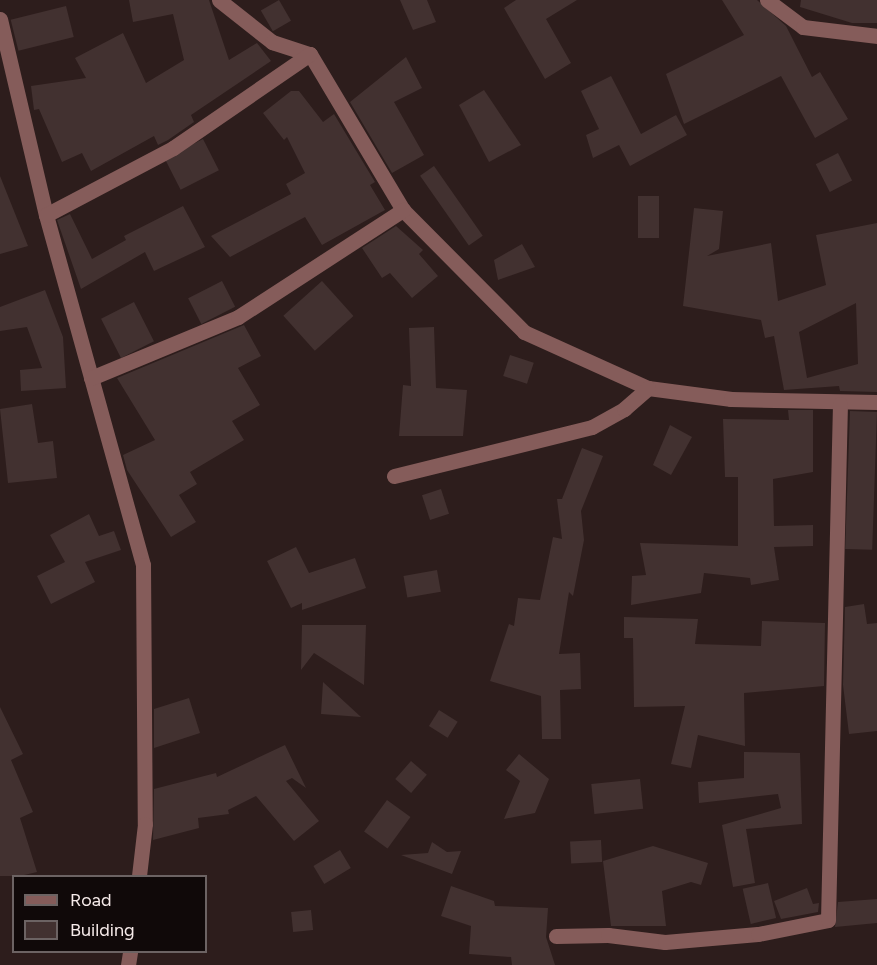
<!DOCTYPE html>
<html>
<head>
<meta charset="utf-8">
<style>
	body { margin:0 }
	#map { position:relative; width:877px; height:965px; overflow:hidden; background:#2d1d1c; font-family:Figtree,sans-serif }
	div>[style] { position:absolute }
	.building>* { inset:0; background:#423130; transform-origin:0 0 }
	.minor>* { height:15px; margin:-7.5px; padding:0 7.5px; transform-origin:7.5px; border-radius:7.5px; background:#855c5a }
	span { translate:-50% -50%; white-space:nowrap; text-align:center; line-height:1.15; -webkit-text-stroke:4.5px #100909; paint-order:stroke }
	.legend { position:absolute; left:12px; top:875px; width:195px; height:78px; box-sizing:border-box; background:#100909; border:2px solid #6c6363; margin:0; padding:8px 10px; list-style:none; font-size:18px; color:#f6ebea }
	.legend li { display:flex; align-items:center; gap:12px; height:30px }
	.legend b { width:30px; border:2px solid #6c6363 }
</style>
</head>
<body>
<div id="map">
	<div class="building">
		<div style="clip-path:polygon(129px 0,209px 0,229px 60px,257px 43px,271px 61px,191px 115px,194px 122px,168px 140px,158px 145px,154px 136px,91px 171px,82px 153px,62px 162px,39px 109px,34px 110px,31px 86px,86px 78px,75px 58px,123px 33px,146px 83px,184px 60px,173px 14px,133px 22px)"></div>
		<div style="left:279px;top:0;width:24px;height:21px;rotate:60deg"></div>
		<div style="clip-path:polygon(400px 0,427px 0,436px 22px,413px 30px)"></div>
		<div style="clip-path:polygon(516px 0,577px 0,546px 19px,571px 63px,545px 79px,504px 8px)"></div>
		<div style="clip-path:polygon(722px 0,757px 0,786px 26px,812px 77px,820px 72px,848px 119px,815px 138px,781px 76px,684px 124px,666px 74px,744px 35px)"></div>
		<div style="clip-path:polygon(801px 0,877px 0,877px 23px,852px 23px,800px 7px)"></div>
		<div style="left:66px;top:6px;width:32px;height:57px;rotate:76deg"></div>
		<div style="clip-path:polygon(406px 57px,422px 88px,394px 102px,424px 155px,392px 173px,350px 102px)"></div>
		<div style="clip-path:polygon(611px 76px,641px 134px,676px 115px,687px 135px,630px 166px,619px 145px,593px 158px,586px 135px,599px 129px,581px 91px)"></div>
		<div style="clip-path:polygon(484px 90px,521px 145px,489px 162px,459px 105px)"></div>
		<div style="clip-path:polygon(291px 91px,299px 91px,323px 122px,334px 114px,375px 182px,370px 185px,385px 210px,322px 245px,305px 217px,230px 257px,211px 236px,291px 194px,286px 184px,305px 173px,287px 137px,284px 140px,263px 113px)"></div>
		<div style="left:203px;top:139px;width:35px;height:43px;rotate:63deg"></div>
		<div style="left:838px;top:153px;width:31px;height:25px;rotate:63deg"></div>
		<div style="left:434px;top:166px;width:85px;height:17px;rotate:55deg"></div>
		<div style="clip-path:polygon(0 176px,28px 246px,0 254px)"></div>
		<div style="left:638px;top:196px;width:21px;height:42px"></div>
		<div style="clip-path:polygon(183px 206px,205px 247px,154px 271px,145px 252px,81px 289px,57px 220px,70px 214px,92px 259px,126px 240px,124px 236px)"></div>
		<div style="clip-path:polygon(evenodd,694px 208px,723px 211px,719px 249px,707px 256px,771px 243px,778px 301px,826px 285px,816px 235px,877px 223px,877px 392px,840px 391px,839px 386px,784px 390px,774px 336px,765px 338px,761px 320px,683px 306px,694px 208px,856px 303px,858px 364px,807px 378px,799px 332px,856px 303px)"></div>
		<div style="clip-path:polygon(396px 226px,423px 250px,419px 254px,438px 276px,412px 298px,390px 273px,382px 278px,362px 248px)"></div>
		<div style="clip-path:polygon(522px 244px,535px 267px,498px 280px,494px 260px)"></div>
		<div style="left:222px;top:281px;width:29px;height:38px;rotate:63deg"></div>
		<div style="left:322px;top:281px;width:47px;height:52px;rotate:48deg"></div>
		<div style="clip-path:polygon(45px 290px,63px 337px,66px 388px,21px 391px,20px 370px,42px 368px,27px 327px,0 331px,0 307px)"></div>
		<div style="left:134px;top:302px;width:44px;height:37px;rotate:63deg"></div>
		<div style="clip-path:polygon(244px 325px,261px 356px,238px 368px,260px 405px,232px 421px,244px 440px,190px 472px,197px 484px,179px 495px,196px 522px,171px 537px,127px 470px,123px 455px,155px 440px,117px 378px)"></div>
		<div style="clip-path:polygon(434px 327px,436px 388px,467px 390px,463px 436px,399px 436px,403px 385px,411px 386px,409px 328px)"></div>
		<div style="left:510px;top:355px;width:25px;height:22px;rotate:18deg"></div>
		<div style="clip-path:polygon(32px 404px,38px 443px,53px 441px,57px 478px,8px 483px,0 409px)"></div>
		<div style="clip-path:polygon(788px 410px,813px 410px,813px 472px,773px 479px,774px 526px,813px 525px,813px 546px,774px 547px,779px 580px,751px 585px,750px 578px,704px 573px,701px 593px,631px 605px,632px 576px,646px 575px,640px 543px,738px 546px,738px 477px,725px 477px,723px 419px,789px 420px)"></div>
		<div style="left:850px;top:411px;width:27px;height:138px;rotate:2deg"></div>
		<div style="clip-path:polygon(670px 425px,692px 437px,671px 475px,653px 465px)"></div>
		<div style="clip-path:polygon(582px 448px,603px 456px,581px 511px,584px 540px,573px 596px,569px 592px,559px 654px,580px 653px,581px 689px,560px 690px,561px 739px,542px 739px,541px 696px,490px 681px,509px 624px,514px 626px,518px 598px,540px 600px,553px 537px,562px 539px,557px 499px,562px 499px)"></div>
		<div style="left:441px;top:489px;width:26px;height:20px;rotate:72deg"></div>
		<div style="clip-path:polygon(89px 514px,99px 536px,114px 531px,121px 550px,85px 562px,95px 582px,51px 604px,37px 576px,65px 562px,50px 535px)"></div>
		<div style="clip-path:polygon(296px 547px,309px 573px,355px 558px,366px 588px,302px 610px,302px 603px,291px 608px,267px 561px)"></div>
		<div style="left:437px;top:570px;width:22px;height:34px;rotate:80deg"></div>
		<div style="clip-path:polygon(864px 604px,867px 624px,877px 623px,877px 731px,849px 734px,843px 685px,845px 607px)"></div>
		<div style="clip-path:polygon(624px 617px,698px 619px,695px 644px,761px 646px,762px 621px,825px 623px,824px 686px,744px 693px,745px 746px,698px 735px,691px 768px,671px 764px,685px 706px,634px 707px,633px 638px,624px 638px)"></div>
		<div style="clip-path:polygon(302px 625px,366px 625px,364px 685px,314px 653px,301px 670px)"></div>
		<div style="clip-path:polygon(323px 682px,361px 717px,321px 714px)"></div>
		<div style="clip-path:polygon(189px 698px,200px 733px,154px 748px,154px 709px)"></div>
		<div style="clip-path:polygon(0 707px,23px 754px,11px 760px,33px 812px,20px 818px,37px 872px,20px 876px,0 876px)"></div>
		<div style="left:439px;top:710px;width:22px;height:19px;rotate:32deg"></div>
		<div style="clip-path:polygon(285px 745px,306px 788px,292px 778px,286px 781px,319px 821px,294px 841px,256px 796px,228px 810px,229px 814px,198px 818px,199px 828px,153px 840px,154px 789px,216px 773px,217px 777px)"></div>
		<div style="clip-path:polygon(744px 752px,800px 753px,802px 824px,746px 829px,755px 883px,733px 887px,722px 825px,781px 808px,778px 794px,699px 803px,698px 782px,744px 778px)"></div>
		<div style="clip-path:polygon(519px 754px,549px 779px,535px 813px,504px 819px,520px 781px,506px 770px)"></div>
		<div style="left:411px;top:761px;width:21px;height:24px;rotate:41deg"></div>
		<div style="left:640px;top:779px;width:30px;height:49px;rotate:84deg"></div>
		<div style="left:387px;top:800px;width:29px;height:39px;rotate:36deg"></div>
		<div style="left:601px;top:840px;width:22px;height:31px;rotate:87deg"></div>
		<div style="clip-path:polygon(432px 842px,447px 852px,461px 851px,452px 874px,401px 855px,428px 853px)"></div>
		<div style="clip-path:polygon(653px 846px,708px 863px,701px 885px,691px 882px,662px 891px,666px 926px,611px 926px,603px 861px)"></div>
		<div style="left:340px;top:850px;width:21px;height:31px;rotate:59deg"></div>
		<div style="left:768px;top:883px;width:36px;height:26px;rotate:77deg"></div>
		<div style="clip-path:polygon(451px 886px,494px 901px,495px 906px,548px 908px,546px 937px,555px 965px,512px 965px,511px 957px,469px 954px,471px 926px,441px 916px)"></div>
		<div style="clip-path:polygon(807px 888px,813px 904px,819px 903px,818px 912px,781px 919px,774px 901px)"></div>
		<div style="clip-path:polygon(877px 899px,877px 923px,835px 927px,838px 902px)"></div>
		<div style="left:311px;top:910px;width:20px;height:20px;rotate:84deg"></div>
	</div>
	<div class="minor">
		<div style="left:219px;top:0;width:68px;rotate:38.4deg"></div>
		<div style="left:272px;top:42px;width:40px;rotate:18deg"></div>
		<div style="left:310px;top:54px;width:182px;rotate:59.2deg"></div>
		<div style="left:403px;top:210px;width:172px;rotate:45.2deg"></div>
		<div style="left:524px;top:332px;width:136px;rotate:24.3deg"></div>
		<div style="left:648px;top:388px;width:84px;rotate:7.5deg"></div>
		<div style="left:731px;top:399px;width:146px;rotate:1.2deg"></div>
		<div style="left:767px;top:0;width:45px;rotate:36.9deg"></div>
		<div style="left:803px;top:27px;width:75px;rotate:6.9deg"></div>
		<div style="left:0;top:19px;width:201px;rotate:76.8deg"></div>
		<div style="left:46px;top:215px;width:363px;rotate:74.5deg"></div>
		<div style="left:143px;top:565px;width:259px;rotate:89.6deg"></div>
		<div style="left:145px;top:824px;width:52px;rotate:96.6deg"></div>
		<div style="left:46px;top:215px;width:144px;rotate:-27.8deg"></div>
		<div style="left:173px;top:148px;width:166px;rotate:-34.5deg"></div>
		<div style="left:91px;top:378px;width:159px;rotate:-22.5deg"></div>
		<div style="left:238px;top:317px;width:197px;rotate:-33deg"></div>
		<div style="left:394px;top:476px;width:204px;rotate:-13.9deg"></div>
		<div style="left:592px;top:427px;width:37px;rotate:-29deg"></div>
		<div style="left:624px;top:409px;width:32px;rotate:-41deg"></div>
		<div style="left:556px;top:936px;width:52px;rotate:-1.1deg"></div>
		<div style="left:608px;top:935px;width:57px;rotate:7deg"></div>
		<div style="left:665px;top:942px;width:93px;rotate:-4.9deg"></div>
		<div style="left:758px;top:934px;width:71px;rotate:-11.3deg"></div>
		<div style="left:828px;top:920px;width:516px;rotate:-88.67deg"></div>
		<div style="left:128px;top:965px;width:13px;rotate:-81deg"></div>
	</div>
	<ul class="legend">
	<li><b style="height:8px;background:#855c5a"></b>Road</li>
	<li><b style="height:16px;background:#423130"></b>Building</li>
	</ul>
</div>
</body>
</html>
